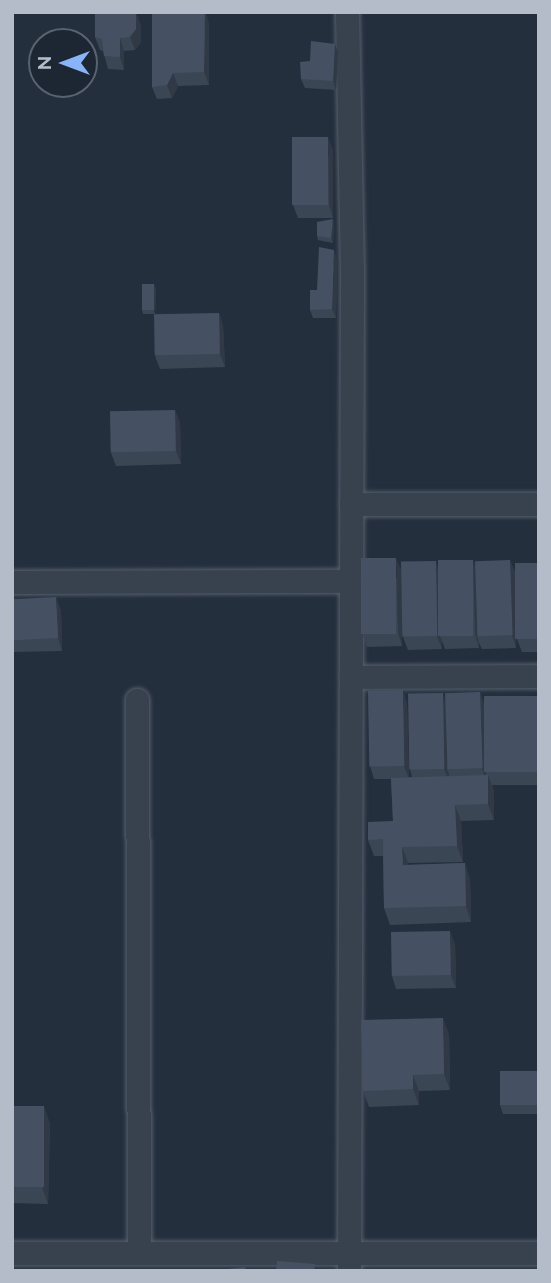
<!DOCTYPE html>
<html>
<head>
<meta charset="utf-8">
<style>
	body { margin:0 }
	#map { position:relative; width:551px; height:1283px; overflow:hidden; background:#242f3e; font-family:Raleway,sans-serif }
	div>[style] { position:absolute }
	.roads { filter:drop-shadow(0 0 2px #565f6c) drop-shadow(0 0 2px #565f6c) }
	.street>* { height:23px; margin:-11.5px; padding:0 11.5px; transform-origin:11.5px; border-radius:11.5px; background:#38414e }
	.wall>* { inset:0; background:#3b4654 }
	.shaded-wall>* { inset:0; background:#303945 }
	.building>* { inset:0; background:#455162; transform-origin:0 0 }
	span { translate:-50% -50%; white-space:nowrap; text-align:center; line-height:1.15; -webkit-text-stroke:5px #1d2633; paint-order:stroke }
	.frame { position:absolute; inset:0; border:14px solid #b4bcc9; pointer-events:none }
	.north { position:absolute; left:28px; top:28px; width:70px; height:70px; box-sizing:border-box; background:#1d2633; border:2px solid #59626f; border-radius:50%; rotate:270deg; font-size:19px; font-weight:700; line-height:28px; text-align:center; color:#b4bcc9 }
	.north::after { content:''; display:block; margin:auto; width:24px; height:32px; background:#8ab4f8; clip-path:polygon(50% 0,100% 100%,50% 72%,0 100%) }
</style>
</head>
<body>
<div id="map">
	<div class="roads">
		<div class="street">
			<div style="left:347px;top:12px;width:260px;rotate:88.9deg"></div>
			<div style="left:352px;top:272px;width:999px;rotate:90.17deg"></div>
			<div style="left:351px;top:504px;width:188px"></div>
			<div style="left:12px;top:582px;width:338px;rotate:-0.2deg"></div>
			<div style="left:352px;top:677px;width:187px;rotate:-0.3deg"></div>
			<div style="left:137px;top:700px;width:552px;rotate:89.79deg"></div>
			<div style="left:12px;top:1253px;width:527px"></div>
		</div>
	</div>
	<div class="wall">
		<div style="clip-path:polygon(209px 23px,209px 85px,178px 86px,172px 98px,157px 99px,152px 87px)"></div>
		<div style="clip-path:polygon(141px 25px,141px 42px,135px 50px,124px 51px,124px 70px,108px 69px,103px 51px,100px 50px,95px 37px)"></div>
		<div style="clip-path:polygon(338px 52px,336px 90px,305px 88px,301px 79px,310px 61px)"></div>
		<div style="clip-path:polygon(333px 150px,333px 218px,298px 218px,293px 205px)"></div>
		<div style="clip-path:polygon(334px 223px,333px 243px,318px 240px,317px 236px)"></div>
		<div style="clip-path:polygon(337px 259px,336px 318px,313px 318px,310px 310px,317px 290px)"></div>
		<div style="clip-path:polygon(156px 289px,155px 314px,143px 314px,142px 310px)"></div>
		<div style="clip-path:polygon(219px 313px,223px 326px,225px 367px,160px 369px,155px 356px)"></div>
		<div style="clip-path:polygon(175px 410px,180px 423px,181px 464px,116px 466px,111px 453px)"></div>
		<div style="clip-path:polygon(510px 560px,515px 573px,516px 648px,482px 649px,479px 643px,479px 648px,445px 649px,442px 641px,442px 649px,408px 650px,403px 637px,438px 568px,475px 566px)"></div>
		<div style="clip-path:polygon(539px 563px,539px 652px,522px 652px,517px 639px)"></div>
		<div style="clip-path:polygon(401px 570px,402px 646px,367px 647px,363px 634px)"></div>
		<div style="clip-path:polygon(12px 598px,61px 610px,62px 651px,12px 652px)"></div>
		<div style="clip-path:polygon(480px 692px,484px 705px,539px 696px,539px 785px,492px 785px,494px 791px,494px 820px,461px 821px,463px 862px,408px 863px,408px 865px,465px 863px,470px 880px,471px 922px,390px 925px,384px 908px,383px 856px,374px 856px,368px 840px,393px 821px,391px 779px,374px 779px,370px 766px,407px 703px,409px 777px,412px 777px,410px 770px,445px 701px)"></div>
		<div style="clip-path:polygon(455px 944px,456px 988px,396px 989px,392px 976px)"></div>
		<div style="clip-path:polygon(449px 1034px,450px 1090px,419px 1091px,419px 1105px,369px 1107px,363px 1091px)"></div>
		<div style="clip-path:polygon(539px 1071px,539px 1114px,503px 1114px,500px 1105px)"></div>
		<div style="clip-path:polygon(12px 1106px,50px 1123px,48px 1204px,12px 1203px)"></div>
	</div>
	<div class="shaded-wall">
		<div style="clip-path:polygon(136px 12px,141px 25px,141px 42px,135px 50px,130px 37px)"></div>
		<div style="clip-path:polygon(205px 12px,206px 12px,209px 23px,209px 85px,204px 72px)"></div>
		<div style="clip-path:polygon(120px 38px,124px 51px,124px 70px,120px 57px)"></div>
		<div style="clip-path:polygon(335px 44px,338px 52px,336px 90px,333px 81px)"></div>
		<div style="clip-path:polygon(173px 73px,178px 86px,172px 98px,167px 85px)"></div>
		<div style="clip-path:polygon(328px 137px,333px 150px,333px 218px,329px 205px)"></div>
		<div style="clip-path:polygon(333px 219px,334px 223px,333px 243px,331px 238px)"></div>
		<div style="clip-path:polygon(334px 250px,337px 259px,336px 318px,332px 309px)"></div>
		<div style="clip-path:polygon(154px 284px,156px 289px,155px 314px,153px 310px)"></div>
		<div style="clip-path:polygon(219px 313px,223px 326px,225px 367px,220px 354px)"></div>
		<div style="clip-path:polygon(175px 410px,180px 423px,181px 464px,176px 451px)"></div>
		<div style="clip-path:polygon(396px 558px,401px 570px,402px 646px,398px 633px)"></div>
		<div style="clip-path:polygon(473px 560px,478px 573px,477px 636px,479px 643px,479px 648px,475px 635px)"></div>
		<div style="clip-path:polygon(510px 560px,515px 573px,516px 648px,512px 635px)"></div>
		<div style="clip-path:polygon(436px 561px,440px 574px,440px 636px,442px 641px,442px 649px,437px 636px)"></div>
		<div style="clip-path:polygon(56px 597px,61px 610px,62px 651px,58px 638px)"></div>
		<div style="clip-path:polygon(403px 690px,407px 703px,409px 779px,404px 766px)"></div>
		<div style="clip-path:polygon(480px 692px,484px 705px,486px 781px,482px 768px)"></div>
		<div style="clip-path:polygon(443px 693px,447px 706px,447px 769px,449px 774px,449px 782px,444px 769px)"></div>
		<div style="clip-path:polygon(488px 775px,494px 791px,494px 820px,488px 804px)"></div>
		<div style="clip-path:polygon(455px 805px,461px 821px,463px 862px,457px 846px)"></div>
		<div style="clip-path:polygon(402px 847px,408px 863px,409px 881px,403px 865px)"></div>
		<div style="clip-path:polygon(465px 863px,470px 880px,471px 922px,466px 906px)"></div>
		<div style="clip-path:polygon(450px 931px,455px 944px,456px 988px,451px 975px)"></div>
		<div style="clip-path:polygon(443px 1018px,449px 1034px,450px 1090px,444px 1074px)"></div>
		<div style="clip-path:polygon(413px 1075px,419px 1091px,419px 1105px,413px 1089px)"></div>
		<div style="clip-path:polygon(44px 1106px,50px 1123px,48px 1204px,42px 1187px)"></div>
	</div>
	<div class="building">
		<div style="clip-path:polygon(95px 12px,136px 12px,136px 29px,130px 37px,120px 38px,120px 57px,104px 56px,102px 39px,95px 37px)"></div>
		<div style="clip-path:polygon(152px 12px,205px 12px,204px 72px,173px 73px,167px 85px,152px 87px)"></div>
		<div style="clip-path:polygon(311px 41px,335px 44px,333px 81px,301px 79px,300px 62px,310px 61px)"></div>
		<div style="left:292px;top:137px;width:36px;height:68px"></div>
		<div style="clip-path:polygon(333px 219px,331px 238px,317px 236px,317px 222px)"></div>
		<div style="clip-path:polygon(319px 247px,334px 250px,332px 309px,310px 310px,310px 290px,317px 290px)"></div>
		<div style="left:142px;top:284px;width:12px;height:26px"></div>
		<div style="left:219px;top:313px;width:41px;height:65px;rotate:89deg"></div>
		<div style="left:175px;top:410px;width:41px;height:65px;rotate:89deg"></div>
		<div style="left:361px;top:558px;width:35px;height:76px"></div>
		<div style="left:438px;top:560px;width:35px;height:76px"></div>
		<div style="left:510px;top:560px;width:75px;height:35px;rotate:88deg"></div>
		<div style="left:436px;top:561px;width:75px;height:35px;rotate:89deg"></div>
		<div style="left:539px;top:563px;width:76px;height:24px;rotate:90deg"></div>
		<div style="left:56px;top:597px;width:41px;height:44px;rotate:87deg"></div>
		<div style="left:403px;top:690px;width:76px;height:35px;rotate:89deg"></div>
		<div style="left:480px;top:692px;width:76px;height:35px;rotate:88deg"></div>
		<div style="left:443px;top:693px;width:76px;height:35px;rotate:89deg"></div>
		<div style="left:539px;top:696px;width:76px;height:55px;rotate:90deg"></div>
		<div style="clip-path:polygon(488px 775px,488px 804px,455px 805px,457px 846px,402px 847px,403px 865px,465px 863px,466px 906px,384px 908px,383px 839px,368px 840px,368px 822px,393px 821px,391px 778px)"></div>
		<div style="left:450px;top:931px;width:44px;height:59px;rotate:89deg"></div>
		<div style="clip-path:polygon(443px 1018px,444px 1074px,413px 1075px,413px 1089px,363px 1091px,361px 1020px)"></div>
		<div style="left:500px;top:1071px;width:39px;height:34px"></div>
		<div style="left:12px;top:1106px;width:32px;height:81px"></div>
		<div style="clip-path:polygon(277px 1261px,315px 1264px,314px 1271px,276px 1271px)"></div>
		<div style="clip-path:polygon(245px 1267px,246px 1271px,220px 1271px,219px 1270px)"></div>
	</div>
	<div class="frame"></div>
	<div class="north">N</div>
</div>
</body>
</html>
